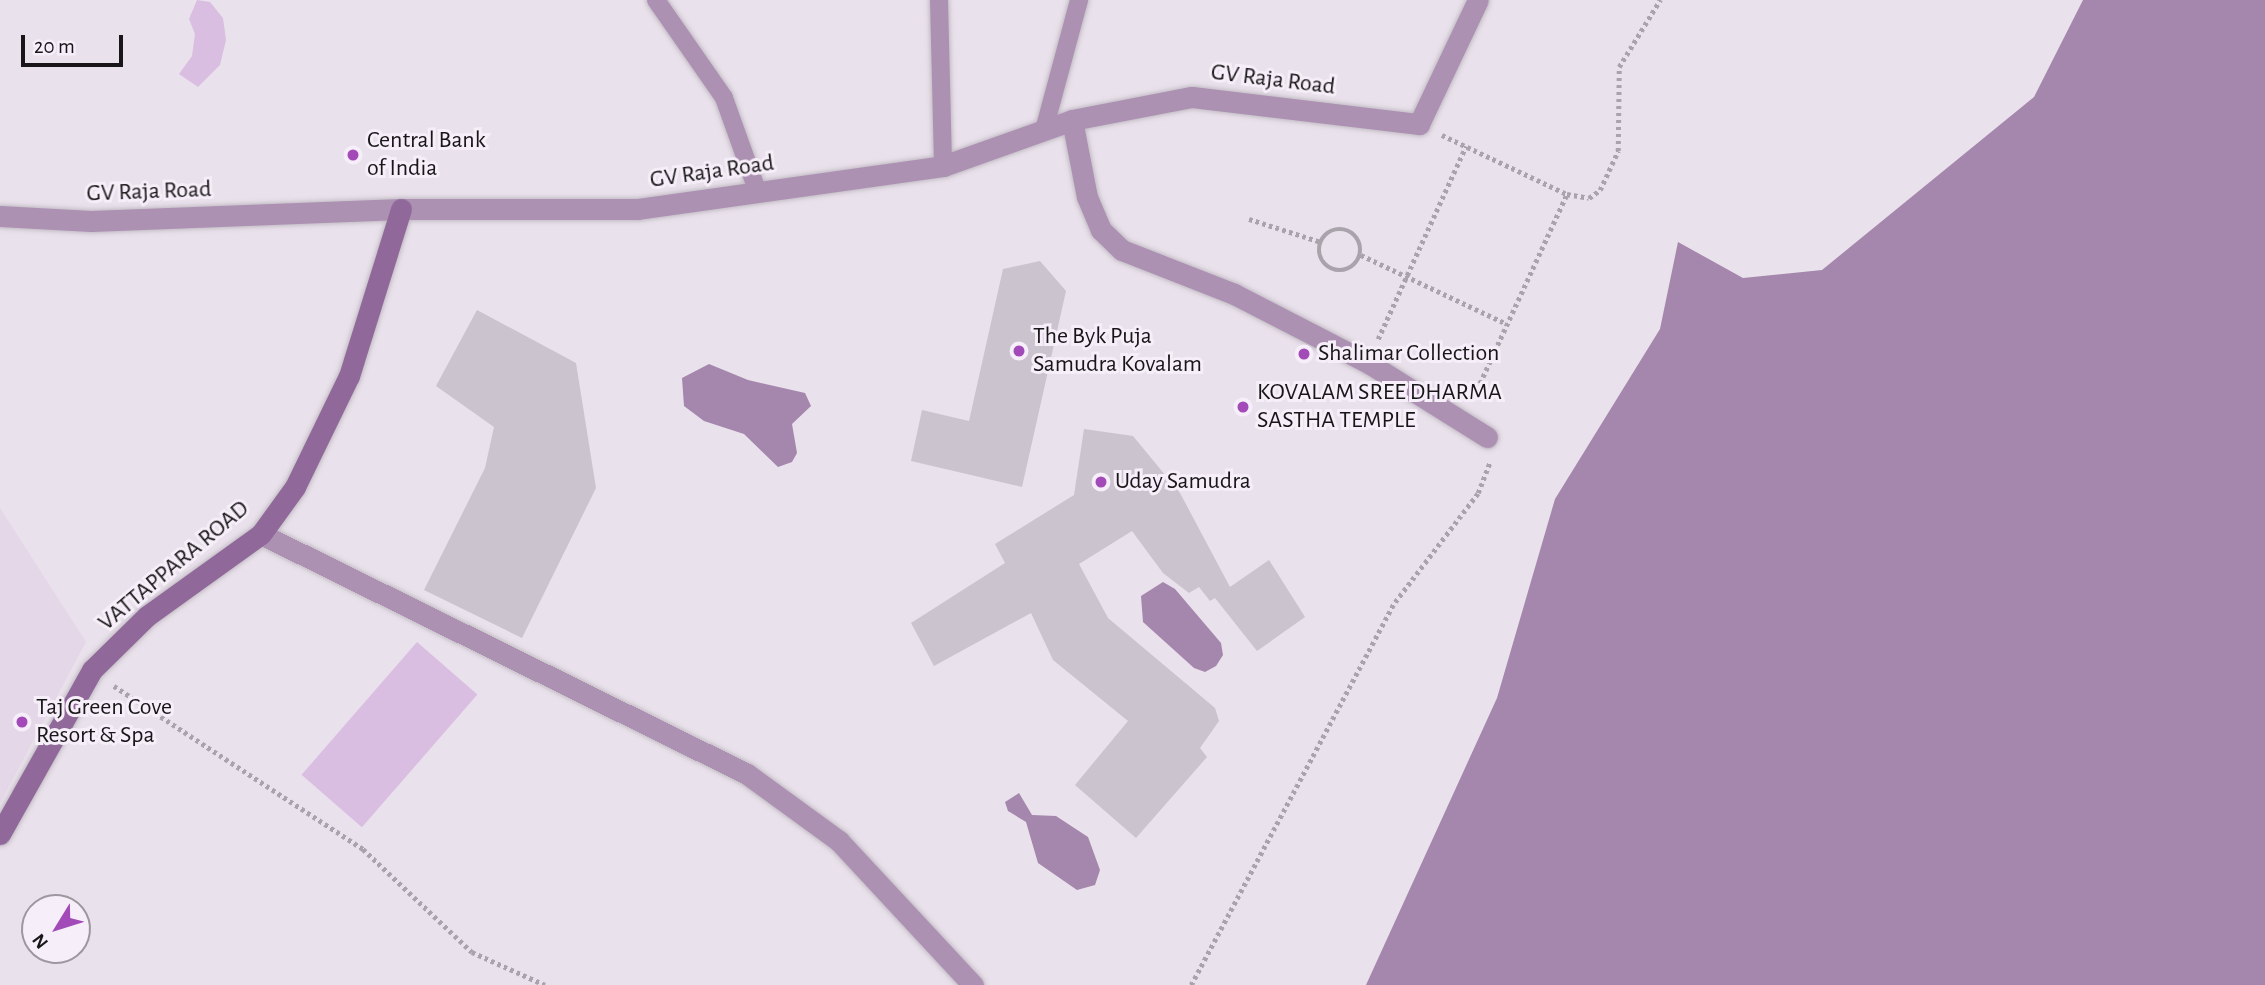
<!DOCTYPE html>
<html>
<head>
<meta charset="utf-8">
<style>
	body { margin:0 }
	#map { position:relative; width:2265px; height:985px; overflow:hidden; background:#e9e1eb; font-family:"Alegreya Sans",sans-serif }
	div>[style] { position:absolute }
	.built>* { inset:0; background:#e4d7e8 }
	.green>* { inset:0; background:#dabee2; transform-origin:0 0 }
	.water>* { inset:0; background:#a586ad }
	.building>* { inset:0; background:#cbc3cd }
	.path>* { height:4.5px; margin-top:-2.25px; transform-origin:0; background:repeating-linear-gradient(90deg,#a9a3ab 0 3.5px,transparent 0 7px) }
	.path>.ring { margin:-2.25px; padding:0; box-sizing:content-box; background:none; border:4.5px solid #a9a3ab; border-radius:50% }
	.roads { filter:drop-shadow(0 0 2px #c3bcc5) drop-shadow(0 0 2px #c3bcc5) }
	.lane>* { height:18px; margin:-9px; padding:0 9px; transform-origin:9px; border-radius:9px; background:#ac91b3 }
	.street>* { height:21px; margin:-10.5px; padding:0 10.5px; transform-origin:10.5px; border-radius:10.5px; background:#ac91b3 }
	.secondary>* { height:21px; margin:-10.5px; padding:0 10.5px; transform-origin:10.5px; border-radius:10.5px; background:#90699a }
	.dots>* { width:19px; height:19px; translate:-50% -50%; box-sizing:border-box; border:4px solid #f6eef8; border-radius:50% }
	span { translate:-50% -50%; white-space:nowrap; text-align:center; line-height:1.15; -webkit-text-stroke:6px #f6eef8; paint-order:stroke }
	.street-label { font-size:24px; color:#181619 }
	.poi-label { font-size:24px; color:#181619 }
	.left { translate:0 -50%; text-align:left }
	.north { position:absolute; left:21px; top:894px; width:70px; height:70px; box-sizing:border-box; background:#f6eef8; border:2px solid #9d989f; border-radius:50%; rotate:232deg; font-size:19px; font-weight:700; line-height:28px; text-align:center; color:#181619 }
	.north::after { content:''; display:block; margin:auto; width:24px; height:32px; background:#a24bb8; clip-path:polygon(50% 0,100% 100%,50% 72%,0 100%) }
	.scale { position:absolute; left:21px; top:35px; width:102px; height:32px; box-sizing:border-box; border:4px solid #181619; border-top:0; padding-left:9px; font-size:21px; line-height:24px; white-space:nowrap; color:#181619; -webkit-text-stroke:5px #f6eef8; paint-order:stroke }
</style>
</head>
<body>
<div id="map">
	<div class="built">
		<div style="clip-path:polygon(0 508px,86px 642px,0 803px)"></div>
	</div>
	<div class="green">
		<div style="clip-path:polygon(197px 0,210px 2px,223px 18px,226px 40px,220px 65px,198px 87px,179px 74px,192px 56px,195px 34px,189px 19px)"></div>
		<div style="left:417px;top:642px;width:80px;height:176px;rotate:41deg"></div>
	</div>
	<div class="water">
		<div style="clip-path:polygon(2083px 0,2265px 0,2265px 985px,1366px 985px,1497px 698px,1555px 499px,1660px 329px,1678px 242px,1743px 278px,1822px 270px,2034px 97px)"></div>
		<div style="clip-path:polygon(709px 364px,748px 380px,805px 393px,811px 406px,792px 424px,797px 453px,792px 462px,778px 467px,744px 434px,704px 421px,684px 406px,682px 378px)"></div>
		<div style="clip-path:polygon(1163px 582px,1175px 589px,1221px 643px,1223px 655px,1216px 666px,1205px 672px,1194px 668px,1143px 622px,1141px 596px)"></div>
		<div style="clip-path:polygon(1019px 793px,1032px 815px,1056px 816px,1088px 837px,1100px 870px,1095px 885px,1077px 890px,1038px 863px,1026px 822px,1008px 811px,1005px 802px)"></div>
	</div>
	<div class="building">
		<div style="clip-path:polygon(1040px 261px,1066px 291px,1022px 487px,911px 461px,922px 410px,969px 421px,1003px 269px)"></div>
		<div style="clip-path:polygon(477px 310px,576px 363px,596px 488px,522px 638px,424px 590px,485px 468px,494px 427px,436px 386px)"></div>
		<div style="clip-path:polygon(1084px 429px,1133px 436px,1180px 493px,1230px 587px,1269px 560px,1305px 617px,1257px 651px,1215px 598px,1210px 601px,1199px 587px,1189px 593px,1163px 573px,1132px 531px,1079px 564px,1108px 618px,1215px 708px,1219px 721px,1200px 748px,1207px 757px,1136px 838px,1075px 785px,1128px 721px,1053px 660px,1031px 613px,934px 666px,911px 623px,1005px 563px,995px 544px,1074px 495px)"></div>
	</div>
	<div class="path">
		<div style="left:1442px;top:135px;width:138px;rotate:25.3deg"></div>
		<div style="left:1567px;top:194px;width:22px;rotate:10deg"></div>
		<div style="left:1589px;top:198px;width:14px;rotate:-36deg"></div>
		<div style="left:1600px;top:190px;width:43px;rotate:-65.2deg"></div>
		<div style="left:1618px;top:151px;width:84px;rotate:-89.3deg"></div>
		<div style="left:1619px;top:67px;width:79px;rotate:-58.5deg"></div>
		<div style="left:1249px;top:219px;width:76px;rotate:17.7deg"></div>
		<div class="ring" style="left:1319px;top:229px;width:37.5px;height:37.5px"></div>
		<div style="left:1361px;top:255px;width:161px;rotate:25.3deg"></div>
		<div style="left:1378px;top:339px;width:212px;rotate:-65.5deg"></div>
		<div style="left:1474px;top:396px;width:222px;rotate:-65.3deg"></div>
		<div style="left:114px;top:686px;width:298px;rotate:33.2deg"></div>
		<div style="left:363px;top:849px;width:150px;rotate:43.4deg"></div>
		<div style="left:472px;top:952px;width:80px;rotate:24.3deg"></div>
		<div style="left:1191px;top:985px;width:434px;rotate:-62deg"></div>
		<div style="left:1395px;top:602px;width:137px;rotate:-52.7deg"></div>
		<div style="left:1478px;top:493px;width:33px;rotate:-69deg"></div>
	</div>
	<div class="roads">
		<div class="lane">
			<div style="left:656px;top:0;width:119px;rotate:55.2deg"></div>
			<div style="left:724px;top:98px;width:101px;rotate:70.3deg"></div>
			<div style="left:939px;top:0;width:166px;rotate:88.6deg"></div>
			<div style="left:1044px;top:130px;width:135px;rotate:-74.9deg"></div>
		</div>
		<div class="street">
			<div style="left:1072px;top:120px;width:78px;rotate:79deg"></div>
			<div style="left:1087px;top:197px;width:36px;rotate:67deg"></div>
			<div style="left:1101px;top:230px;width:29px;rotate:44deg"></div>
			<div style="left:1122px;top:250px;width:120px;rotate:21.4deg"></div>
			<div style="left:1234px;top:294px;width:153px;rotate:27.2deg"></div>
			<div style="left:1370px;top:364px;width:138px;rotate:32deg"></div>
			<div style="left:0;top:216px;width:91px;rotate:3.1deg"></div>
			<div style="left:91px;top:221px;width:310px;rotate:-2.2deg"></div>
			<div style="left:401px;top:209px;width:237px"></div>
			<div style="left:638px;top:209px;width:308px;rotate:-8deg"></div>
			<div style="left:943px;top:166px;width:137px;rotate:-19.6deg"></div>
			<div style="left:1072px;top:120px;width:122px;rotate:-10.9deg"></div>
			<div style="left:1192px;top:97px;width:229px;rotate:6.8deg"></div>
			<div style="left:1419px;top:124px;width:137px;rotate:-64.6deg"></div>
			<div style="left:261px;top:534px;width:542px;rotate:26.28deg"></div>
			<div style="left:747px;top:774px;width:114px;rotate:36.1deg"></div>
			<div style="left:839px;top:841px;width:197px;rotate:47.1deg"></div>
		</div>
		<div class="secondary">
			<div style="left:0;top:834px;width:188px;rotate:-60.7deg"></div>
			<div style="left:92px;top:670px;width:77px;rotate:-44.5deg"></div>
			<div style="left:147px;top:616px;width:140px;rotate:-35.7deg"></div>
			<div style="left:261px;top:534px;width:58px;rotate:-54.1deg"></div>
			<div style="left:295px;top:487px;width:123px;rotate:-64.1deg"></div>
			<div style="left:349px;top:376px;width:175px;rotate:-72.7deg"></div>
		</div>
	</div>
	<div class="dots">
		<div style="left:353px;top:155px;background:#a24bb8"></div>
		<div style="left:1019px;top:351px;background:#a24bb8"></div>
		<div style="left:1304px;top:354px;background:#a24bb8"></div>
		<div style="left:1243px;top:407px;background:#a24bb8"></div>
		<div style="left:1101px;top:482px;background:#a24bb8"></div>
		<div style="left:22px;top:722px;background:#a24bb8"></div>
	</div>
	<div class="street-label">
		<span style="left:1273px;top:80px;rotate:7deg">GV Raja Road</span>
		<span style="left:712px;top:172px;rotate:-8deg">GV Raja Road</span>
		<span style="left:149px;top:192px;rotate:-2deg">GV Raja Road</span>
		<span style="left:174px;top:566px;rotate:-40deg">VATTAPPARA ROAD</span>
	</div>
	<div class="poi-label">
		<span class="left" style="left:367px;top:155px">Central Bank<br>of India</span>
		<span class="left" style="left:1033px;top:351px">The Byk Puja<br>Samudra Kovalam</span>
		<span class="left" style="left:1318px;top:354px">Shalimar Collection</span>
		<span class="left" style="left:1257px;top:407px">KOVALAM SREE DHARMA<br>SASTHA TEMPLE</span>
		<span class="left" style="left:1115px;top:482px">Uday Samudra</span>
		<span class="left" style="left:36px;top:722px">Taj Green Cove<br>Resort &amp; Spa</span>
	</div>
	<div class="north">N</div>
	<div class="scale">20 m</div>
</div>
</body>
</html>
